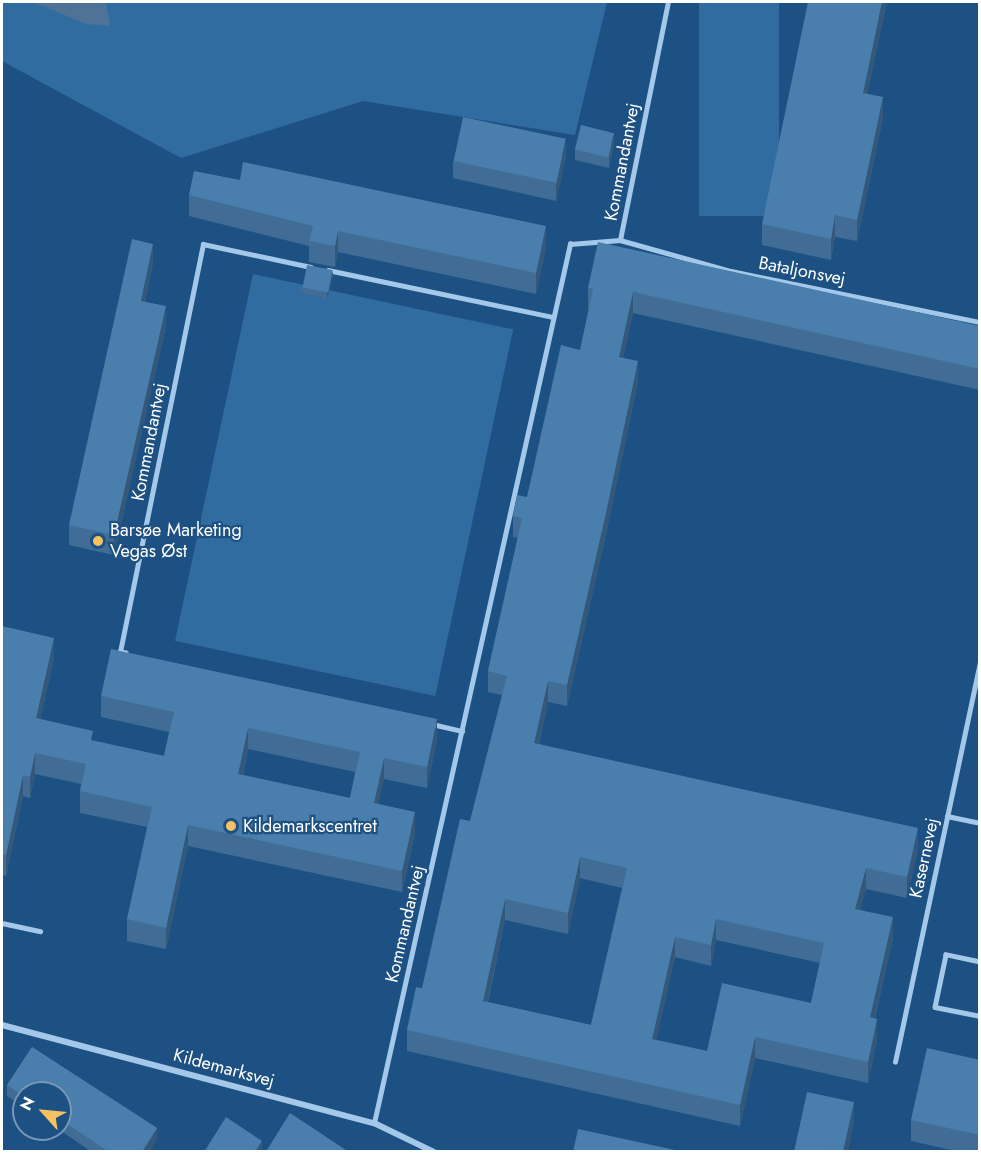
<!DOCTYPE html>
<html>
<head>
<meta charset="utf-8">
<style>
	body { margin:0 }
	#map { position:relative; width:981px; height:1153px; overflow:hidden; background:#1e5183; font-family:Jost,sans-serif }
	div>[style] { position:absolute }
	.green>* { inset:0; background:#316ca1; transform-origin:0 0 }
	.water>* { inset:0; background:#4e7397 }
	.lane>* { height:4.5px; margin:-2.25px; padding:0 2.25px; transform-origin:2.25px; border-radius:2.25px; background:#a4c8e9 }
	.street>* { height:6px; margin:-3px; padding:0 3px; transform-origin:3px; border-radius:3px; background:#a4c8e9 }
	.wall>* { inset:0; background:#406c95 }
	.shaded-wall>* { inset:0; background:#345879 }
	.building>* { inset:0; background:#4a7ead; transform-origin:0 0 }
	.dots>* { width:16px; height:16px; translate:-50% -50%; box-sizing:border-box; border:3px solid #1e5183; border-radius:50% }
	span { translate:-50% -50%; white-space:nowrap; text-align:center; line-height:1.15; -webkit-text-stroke:4.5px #1e5183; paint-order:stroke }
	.street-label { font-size:18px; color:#fff }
	.poi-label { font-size:18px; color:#fff }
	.left { translate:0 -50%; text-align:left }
	.frame { position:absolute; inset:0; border:3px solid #fff; pointer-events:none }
	.north { position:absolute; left:12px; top:1081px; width:60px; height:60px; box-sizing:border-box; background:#1e5183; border:2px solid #7897b5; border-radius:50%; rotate:297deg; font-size:16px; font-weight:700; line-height:24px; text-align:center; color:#fff }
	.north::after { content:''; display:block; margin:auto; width:21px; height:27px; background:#f8c263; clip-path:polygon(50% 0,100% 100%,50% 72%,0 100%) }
</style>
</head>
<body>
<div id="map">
	<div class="green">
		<div style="clip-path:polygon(2px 2px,607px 2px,575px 135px,363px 101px,181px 158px,2px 61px)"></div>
		<div style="left:699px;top:2px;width:80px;height:214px"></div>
		<div style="left:253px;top:274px;width:266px;height:375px;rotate:12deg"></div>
	</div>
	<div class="water">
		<div style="clip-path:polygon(34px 2px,106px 2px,110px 26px,86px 24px)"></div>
	</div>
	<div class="lane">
		<div style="left:620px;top:240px;width:115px;rotate:15.6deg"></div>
		<div style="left:731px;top:271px;width:254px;rotate:11.6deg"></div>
		<div style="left:328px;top:270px;width:230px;rotate:11.8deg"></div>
		<div style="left:126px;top:653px;width:6px;rotate:-171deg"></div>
		<div style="left:120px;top:652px;width:416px;rotate:-78.5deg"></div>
		<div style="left:203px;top:244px;width:110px;rotate:12deg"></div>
		<div style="left:432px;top:724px;width:31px;rotate:13deg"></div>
		<div style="left:947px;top:816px;width:34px;rotate:12deg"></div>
		<div style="left:2px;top:923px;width:39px;rotate:12deg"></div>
		<div style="left:980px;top:962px;width:35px;rotate:-168deg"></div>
		<div style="left:946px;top:955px;width:53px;rotate:101.9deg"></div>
		<div style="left:935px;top:1007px;width:46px;rotate:11.3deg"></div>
		<div style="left:895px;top:1062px;width:410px;rotate:-78deg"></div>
		<div style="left:374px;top:1123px;width:901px;rotate:-77.43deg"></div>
		<div style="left:570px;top:244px;width:50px;rotate:-4.6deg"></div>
		<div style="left:620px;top:240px;width:243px;rotate:-78.6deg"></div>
	</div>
	<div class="street">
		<div style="left:2px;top:1025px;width:385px;rotate:14.8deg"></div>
		<div style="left:374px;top:1123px;width:67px;rotate:25.8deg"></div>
	</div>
	<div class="wall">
		<div style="clip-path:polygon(887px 2px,867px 94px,883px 118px,857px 241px,835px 237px,831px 260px,762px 245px,762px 224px)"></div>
		<div style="clip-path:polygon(614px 144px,609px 168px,575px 160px,575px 149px)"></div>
		<div style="clip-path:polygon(566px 156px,556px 201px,453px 178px,453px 161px)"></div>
		<div style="clip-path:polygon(189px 195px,546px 247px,536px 294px,338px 252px,335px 267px,309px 262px,309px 246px,189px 216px)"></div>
		<div style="clip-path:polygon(153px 264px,145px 301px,166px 326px,114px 555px,69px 545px,69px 525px)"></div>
		<div style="clip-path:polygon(333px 276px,327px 299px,301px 293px,301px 287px)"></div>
		<div style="clip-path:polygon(evenodd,588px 288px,980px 326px,980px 390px,633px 313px,623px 358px,638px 382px,606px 534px,567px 706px,548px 702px,539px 744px,918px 849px,907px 898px,866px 889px,860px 910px,893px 938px,875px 1018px,877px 1040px,868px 1083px,755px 1058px,740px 1126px,407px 1051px,407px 1030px,422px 988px,470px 821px,502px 695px,488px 692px,488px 671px,518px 538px,513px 537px,513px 516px,527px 497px,580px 350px,589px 309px,588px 309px,588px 288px,580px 878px,622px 888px,591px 1025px,488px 1002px,505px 920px,568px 934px,580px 878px,588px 288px,716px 940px,820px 963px,811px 1003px,707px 1051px,656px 1040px,675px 957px,711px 966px,716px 940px)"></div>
		<div style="clip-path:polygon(evenodd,2px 626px,54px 659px,40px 719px,93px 741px,164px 756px,169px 732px,101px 717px,101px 696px,437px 740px,427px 788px,384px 779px,378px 804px,415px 833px,402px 892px,188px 846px,166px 949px,127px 941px,127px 919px,147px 827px,80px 813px,80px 791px,81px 784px,35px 774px,30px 798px,23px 796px,6px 876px,2px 875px,2px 626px,248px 749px,355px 772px,350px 798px,243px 775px,248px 749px)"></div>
		<div style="clip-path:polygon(32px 1047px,157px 1128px,157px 1139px,149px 1152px,92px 1152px,58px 1129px,60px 1129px,60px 1093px,24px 1093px,24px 1107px,7px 1096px,7px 1085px)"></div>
		<div style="clip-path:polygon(980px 1060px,980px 1152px,960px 1152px,911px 1141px,911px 1120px)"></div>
	</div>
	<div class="shaded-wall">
		<div style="clip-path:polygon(882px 2px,887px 2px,863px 114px,863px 93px)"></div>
		<div style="clip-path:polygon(883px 97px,883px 118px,857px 241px,857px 220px)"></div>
		<div style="clip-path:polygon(614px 133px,614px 144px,609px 168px,609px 157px)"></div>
		<div style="clip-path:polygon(566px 139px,566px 156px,556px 201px,556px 185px)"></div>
		<div style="clip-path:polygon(835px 215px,835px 237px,831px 260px,831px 239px)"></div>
		<div style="clip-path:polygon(546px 226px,546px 247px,536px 294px,536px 273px)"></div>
		<div style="clip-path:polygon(338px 231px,338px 252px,335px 267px,335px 246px)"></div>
		<div style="clip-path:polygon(153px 244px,153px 264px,141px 321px,141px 301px)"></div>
		<div style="clip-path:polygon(333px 270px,333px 276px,327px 299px,327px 293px)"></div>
		<div style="clip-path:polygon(633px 292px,633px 313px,619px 378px,619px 357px)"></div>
		<div style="clip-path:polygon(166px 306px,166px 326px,114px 555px,114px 535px)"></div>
		<div style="clip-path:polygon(638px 361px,638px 382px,606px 534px,567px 706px,567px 685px)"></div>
		<div style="clip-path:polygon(54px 638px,54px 659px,36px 739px,36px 718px)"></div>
		<div style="clip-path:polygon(548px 681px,548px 702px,534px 764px,534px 743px)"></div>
		<div style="clip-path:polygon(437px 719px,437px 740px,427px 788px,427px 767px)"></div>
		<div style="clip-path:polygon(248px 728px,248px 749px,238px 795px,238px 774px)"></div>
		<div style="clip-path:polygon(35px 753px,35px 774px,30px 798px,30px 777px)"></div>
		<div style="clip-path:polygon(384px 758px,384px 779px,374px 824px,374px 803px)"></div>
		<div style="clip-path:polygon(23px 775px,23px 796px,6px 876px,6px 855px)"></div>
		<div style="clip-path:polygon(415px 812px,415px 833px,402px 892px,402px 871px)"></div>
		<div style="clip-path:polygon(188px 825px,188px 846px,166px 949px,166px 928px)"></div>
		<div style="clip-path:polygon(918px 828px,918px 849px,907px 898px,907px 877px)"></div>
		<div style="clip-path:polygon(580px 857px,580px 878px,568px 934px,568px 913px)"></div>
		<div style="clip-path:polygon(866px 868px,866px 889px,855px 930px,855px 909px)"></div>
		<div style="clip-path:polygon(505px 899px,505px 920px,483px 1022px,483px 1001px)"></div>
		<div style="clip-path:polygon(893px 917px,893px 938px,870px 1038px,870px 1017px)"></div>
		<div style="clip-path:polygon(716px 919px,716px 940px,711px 966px,711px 945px)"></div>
		<div style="clip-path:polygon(675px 937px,675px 957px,652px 1060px,652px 1039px)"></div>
		<div style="clip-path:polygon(877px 1019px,877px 1040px,868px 1083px,868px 1062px)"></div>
		<div style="clip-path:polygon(755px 1037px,755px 1058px,740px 1126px,740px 1105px)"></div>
		<div style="clip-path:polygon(4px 1076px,4px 1088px,2px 1091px,2px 1080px)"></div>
		<div style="clip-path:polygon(854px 1102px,854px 1123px,848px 1152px,843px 1152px)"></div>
		<div style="clip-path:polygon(157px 1128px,157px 1139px,149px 1152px,142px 1152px)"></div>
		<div style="clip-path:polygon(262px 1141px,262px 1152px,255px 1152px)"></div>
	</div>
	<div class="building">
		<div style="clip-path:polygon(808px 2px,882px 2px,863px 93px,883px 97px,857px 220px,835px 215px,831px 239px,762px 224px)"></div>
		<div style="left:463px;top:117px;width:105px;height:45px;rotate:12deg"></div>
		<div style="left:581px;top:125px;width:34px;height:25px;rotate:14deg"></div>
		<div style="clip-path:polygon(243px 162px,546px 226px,536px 273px,338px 231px,335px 246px,309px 241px,313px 226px,189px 195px,194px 171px,240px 180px)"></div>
		<div style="clip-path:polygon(132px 239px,153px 244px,141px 301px,166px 306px,114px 535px,69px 525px)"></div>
		<div style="clip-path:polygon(evenodd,598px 242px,980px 326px,980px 369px,633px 292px,619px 357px,638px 361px,606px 513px,567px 685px,548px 681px,534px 743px,918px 828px,907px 877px,866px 868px,855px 909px,893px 917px,870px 1017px,877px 1019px,868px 1062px,755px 1037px,740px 1105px,407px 1030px,416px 987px,422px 988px,460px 819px,470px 821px,507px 676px,488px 671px,522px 518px,513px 516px,517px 495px,527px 497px,561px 345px,580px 350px,593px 289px,588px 288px,598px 242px,580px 857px,627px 868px,591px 1025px,483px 1001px,505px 899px,568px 913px,580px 857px,598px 242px,716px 919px,824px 943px,811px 1003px,722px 983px,707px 1051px,652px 1039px,675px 937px,711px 945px,716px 919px)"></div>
		<div style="left:307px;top:265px;width:26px;height:23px;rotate:11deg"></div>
		<div style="clip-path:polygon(evenodd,2px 626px,54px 638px,36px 718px,93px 731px,91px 740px,164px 756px,174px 712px,101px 696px,111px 649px,437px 719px,427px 767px,384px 758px,374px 803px,415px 812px,402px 871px,188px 825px,166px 928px,127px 919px,152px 807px,80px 791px,86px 764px,35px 753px,30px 777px,23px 775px,6px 855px,2px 854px,2px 626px,248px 728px,360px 752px,350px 798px,238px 774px,248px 728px)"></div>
		<div style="clip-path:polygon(32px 1047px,157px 1128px,142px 1152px,109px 1152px,60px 1119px,60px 1093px,24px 1093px,24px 1096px,7px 1085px)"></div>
		<div style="clip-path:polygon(927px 1048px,980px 1060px,980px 1135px,911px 1120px)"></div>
		<div style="clip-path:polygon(807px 1092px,854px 1102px,843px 1152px,794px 1152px)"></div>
		<div style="clip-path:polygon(290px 1113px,349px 1152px,269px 1152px,267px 1150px)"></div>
		<div style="clip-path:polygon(226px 1117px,262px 1141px,255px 1152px,204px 1152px)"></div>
		<div style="clip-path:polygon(578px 1129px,684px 1152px,573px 1152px)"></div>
	</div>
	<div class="dots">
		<div style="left:98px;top:541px;background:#f8c263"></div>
		<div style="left:231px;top:826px;background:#f8c263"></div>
	</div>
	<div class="street-label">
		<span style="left:622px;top:162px;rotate:-79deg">Kommandantvej</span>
		<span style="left:802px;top:271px;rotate:11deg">Bataljonsvej</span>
		<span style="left:149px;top:442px;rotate:-79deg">Kommandantvej</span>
		<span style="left:924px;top:858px;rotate:-78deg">Kasernevej</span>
		<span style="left:405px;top:924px;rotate:-77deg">Kommandantvej</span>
		<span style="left:224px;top:1068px;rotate:15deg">Kildemarksvej</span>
	</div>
	<div class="poi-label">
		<span class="left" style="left:110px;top:541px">Barsøe Marketing<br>Vegas Øst</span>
		<span class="left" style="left:243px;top:826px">Kildemarkscentret</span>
	</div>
	<div class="frame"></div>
	<div class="north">N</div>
</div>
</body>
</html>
